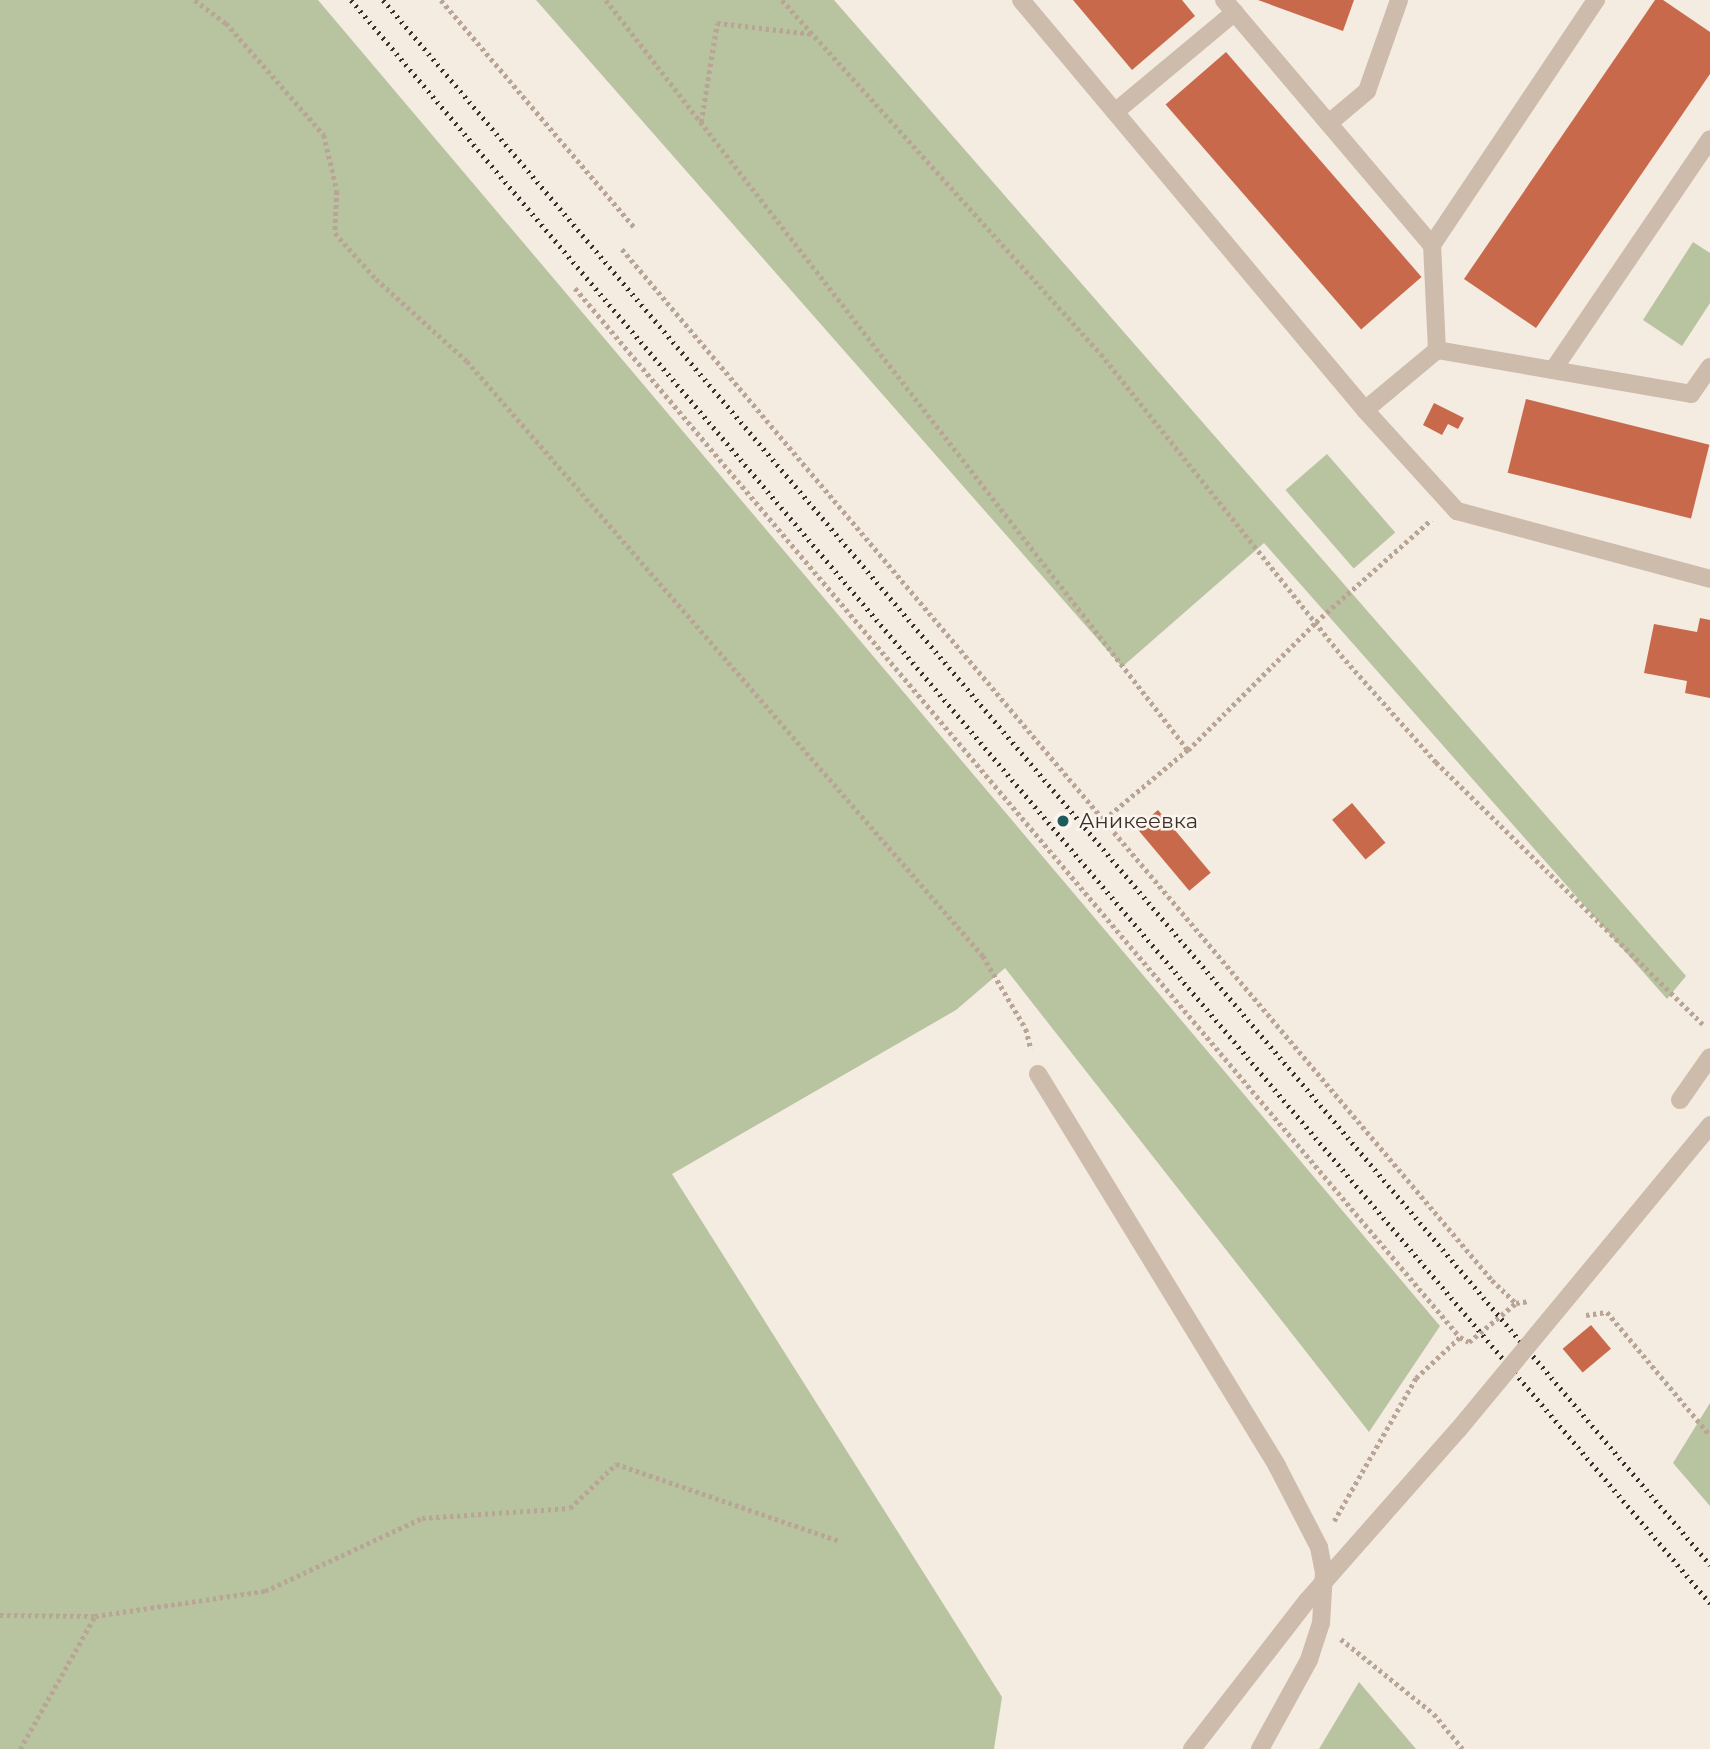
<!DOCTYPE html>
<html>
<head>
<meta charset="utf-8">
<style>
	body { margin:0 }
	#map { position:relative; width:1710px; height:1749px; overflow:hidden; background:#f4ebe1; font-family:Montserrat,sans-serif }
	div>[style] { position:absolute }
	.green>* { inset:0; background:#b8c4a0; transform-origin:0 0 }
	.building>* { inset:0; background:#c8694b; transform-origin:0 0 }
	.path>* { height:4.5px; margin-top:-2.25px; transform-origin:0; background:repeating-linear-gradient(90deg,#b9a596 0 3.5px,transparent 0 7px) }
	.minor>* { height:18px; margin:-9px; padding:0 9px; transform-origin:9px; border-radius:9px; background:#cdbbac }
	.rail>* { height:5px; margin-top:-2.5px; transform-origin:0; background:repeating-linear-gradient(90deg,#3b302b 0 2px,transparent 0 7px) }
	.minor-bridge>* { height:18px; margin:-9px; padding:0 9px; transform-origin:9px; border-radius:9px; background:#cdbbac }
	.dots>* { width:19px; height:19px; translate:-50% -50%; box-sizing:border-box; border:4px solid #fbf5ee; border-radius:50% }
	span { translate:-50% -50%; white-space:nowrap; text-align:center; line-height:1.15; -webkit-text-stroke:5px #fbf5ee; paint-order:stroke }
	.poi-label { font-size:21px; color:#3b302b }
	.left { translate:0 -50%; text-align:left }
</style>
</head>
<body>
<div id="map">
	<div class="green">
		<div style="clip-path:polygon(0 0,318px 0,1440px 1326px,1369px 1432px,1005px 968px,956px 1010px,672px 1174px,1002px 1697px,994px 1749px,0 1749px)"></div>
		<div style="clip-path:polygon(536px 0,834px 0,1686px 976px,1667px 999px,1264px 543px,1122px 667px)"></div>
		<div style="clip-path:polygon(1693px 242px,1710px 253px,1710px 303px,1682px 346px,1643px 320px)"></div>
		<div style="left:1327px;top:454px;width:104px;height:55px;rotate:49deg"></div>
		<div style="clip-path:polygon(1710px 1403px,1710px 1506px,1673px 1463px)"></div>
		<div style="clip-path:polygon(1359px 1682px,1416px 1749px,1319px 1749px)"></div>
	</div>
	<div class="building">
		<div style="clip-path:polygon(1073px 0,1182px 0,1195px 16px,1132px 70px)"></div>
		<div style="clip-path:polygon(1258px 0,1354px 0,1343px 31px)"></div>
		<div style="clip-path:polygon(1655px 0,1663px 0,1710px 32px,1710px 74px,1536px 328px,1464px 279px)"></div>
		<div style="left:1226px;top:52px;width:298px;height:80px;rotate:49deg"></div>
		<div style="left:1526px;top:399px;width:189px;height:76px;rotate:14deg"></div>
		<div style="clip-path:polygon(1434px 403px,1464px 418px,1458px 429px,1448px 424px,1442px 435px,1423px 425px)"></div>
		<div style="clip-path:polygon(1700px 618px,1710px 620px,1710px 698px,1685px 693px,1687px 681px,1644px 673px,1654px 624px,1697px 632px)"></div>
		<div style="left:1352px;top:803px;width:52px;height:26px;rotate:50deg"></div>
		<div style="left:1158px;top:810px;width:82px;height:28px;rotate:50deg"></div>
		<div style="left:1591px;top:1325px;width:31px;height:37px;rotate:50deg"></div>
	</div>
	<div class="path">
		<div style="left:195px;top:0;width:39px;rotate:37deg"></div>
		<div style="left:226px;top:23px;width:149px;rotate:48.8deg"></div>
		<div style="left:324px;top:135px;width:57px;rotate:76.9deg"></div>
		<div style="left:337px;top:191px;width:42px;rotate:92.7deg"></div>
		<div style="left:335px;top:233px;width:62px;rotate:48.3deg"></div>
		<div style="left:376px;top:279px;width:122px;rotate:42deg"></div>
		<div style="left:467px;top:361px;width:788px;rotate:49.07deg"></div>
		<div style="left:983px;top:956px;width:85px;rotate:59.5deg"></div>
		<div style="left:1026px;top:1029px;width:21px;rotate:76deg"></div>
		<div style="left:441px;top:0;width:298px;rotate:49.6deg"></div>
		<div style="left:606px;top:0;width:949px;rotate:52.19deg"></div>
		<div style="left:1188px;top:750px;width:109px;rotate:140.2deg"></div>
		<div style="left:782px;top:0;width:477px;rotate:48deg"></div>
		<div style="left:1101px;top:354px;width:385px;rotate:51.4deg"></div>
		<div style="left:1341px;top:655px;width:143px;rotate:48.4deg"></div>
		<div style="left:1436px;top:762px;width:374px;rotate:44.5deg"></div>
		<div style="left:701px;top:122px;width:100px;rotate:-80.8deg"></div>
		<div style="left:717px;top:23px;width:97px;rotate:6.5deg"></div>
		<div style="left:622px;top:249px;width:1349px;rotate:49.84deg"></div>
		<div style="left:1492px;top:1280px;width:33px;rotate:44deg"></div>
		<div style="left:1516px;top:1303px;width:13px;rotate:-9deg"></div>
		<div style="left:575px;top:288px;width:1372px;rotate:49.85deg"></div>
		<div style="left:1188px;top:750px;width:181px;rotate:-45deg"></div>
		<div style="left:1316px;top:622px;width:154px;rotate:-41.6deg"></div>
		<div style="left:1586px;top:1315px;width:21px;rotate:-8deg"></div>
		<div style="left:1607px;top:1312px;width:160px;rotate:50.1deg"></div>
		<div style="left:1334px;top:1521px;width:165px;rotate:-60.2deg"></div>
		<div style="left:1416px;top:1378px;width:60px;rotate:-43deg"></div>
		<div style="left:1460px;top:1337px;width:10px;rotate:29deg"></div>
		<div style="left:1469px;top:1342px;width:61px;rotate:-39.7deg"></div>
		<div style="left:0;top:1615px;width:95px;rotate:0.6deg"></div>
		<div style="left:95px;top:1616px;width:172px;rotate:-8.4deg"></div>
		<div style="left:265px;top:1591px;width:173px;rotate:-24.9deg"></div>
		<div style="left:422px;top:1518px;width:148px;rotate:-3.9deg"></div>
		<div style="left:570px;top:1508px;width:64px;rotate:-43.7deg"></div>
		<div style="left:616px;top:1464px;width:236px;rotate:19deg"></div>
		<div style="left:1341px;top:1639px;width:119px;rotate:38.9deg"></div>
		<div style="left:1434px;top:1714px;width:45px;rotate:50.4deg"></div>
		<div style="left:20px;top:1749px;width:153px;rotate:-60.6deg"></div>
	</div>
	<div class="minor">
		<div style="left:1021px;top:0;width:535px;rotate:50deg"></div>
		<div style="left:1365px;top:410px;width:94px;rotate:-39.8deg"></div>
		<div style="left:1437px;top:350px;width:105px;rotate:-92.7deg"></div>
		<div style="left:1224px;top:0;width:321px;rotate:49.7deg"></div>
		<div style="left:1432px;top:245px;width:295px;rotate:-56.2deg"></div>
		<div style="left:1115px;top:112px;width:156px;rotate:-39.8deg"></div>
		<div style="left:1329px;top:123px;width:50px;rotate:-40.1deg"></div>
		<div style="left:1367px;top:91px;width:96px;rotate:-70.6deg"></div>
		<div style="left:1437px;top:350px;width:258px;rotate:9.8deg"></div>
		<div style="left:1691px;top:394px;width:33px;rotate:-55deg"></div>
		<div style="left:1553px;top:370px;width:279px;rotate:-55.8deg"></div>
		<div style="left:1365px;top:410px;width:137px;rotate:47.7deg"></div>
		<div style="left:1457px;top:511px;width:262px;rotate:15deg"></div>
		<div style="left:1038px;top:1074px;width:459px;rotate:58.6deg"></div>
		<div style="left:1277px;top:1466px;width:91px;rotate:62.6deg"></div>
		<div style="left:1319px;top:1547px;width:26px;rotate:79deg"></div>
		<div style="left:1324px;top:1573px;width:50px;rotate:93.4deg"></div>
		<div style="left:1321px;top:1623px;width:39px;rotate:108deg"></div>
		<div style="left:1309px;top:1660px;width:102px;rotate:118.8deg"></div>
		<div style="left:1680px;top:1100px;width:52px;rotate:-55.1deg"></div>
	</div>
	<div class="rail">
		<div style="left:351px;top:0;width:2102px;rotate:49.71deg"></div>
		<div style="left:383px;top:0;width:2052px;rotate:49.7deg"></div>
	</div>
	<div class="minor-bridge">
		<div style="left:1192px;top:1749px;width:187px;rotate:-52.2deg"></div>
		<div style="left:1307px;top:1601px;width:228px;rotate:-48.6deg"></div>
		<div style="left:1458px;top:1430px;width:396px;rotate:-50.4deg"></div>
	</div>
	<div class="dots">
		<div style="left:1063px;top:821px;background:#1f5a5e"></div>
	</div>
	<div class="poi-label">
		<span class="left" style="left:1079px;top:821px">Аникеевка</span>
	</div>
</div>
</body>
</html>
